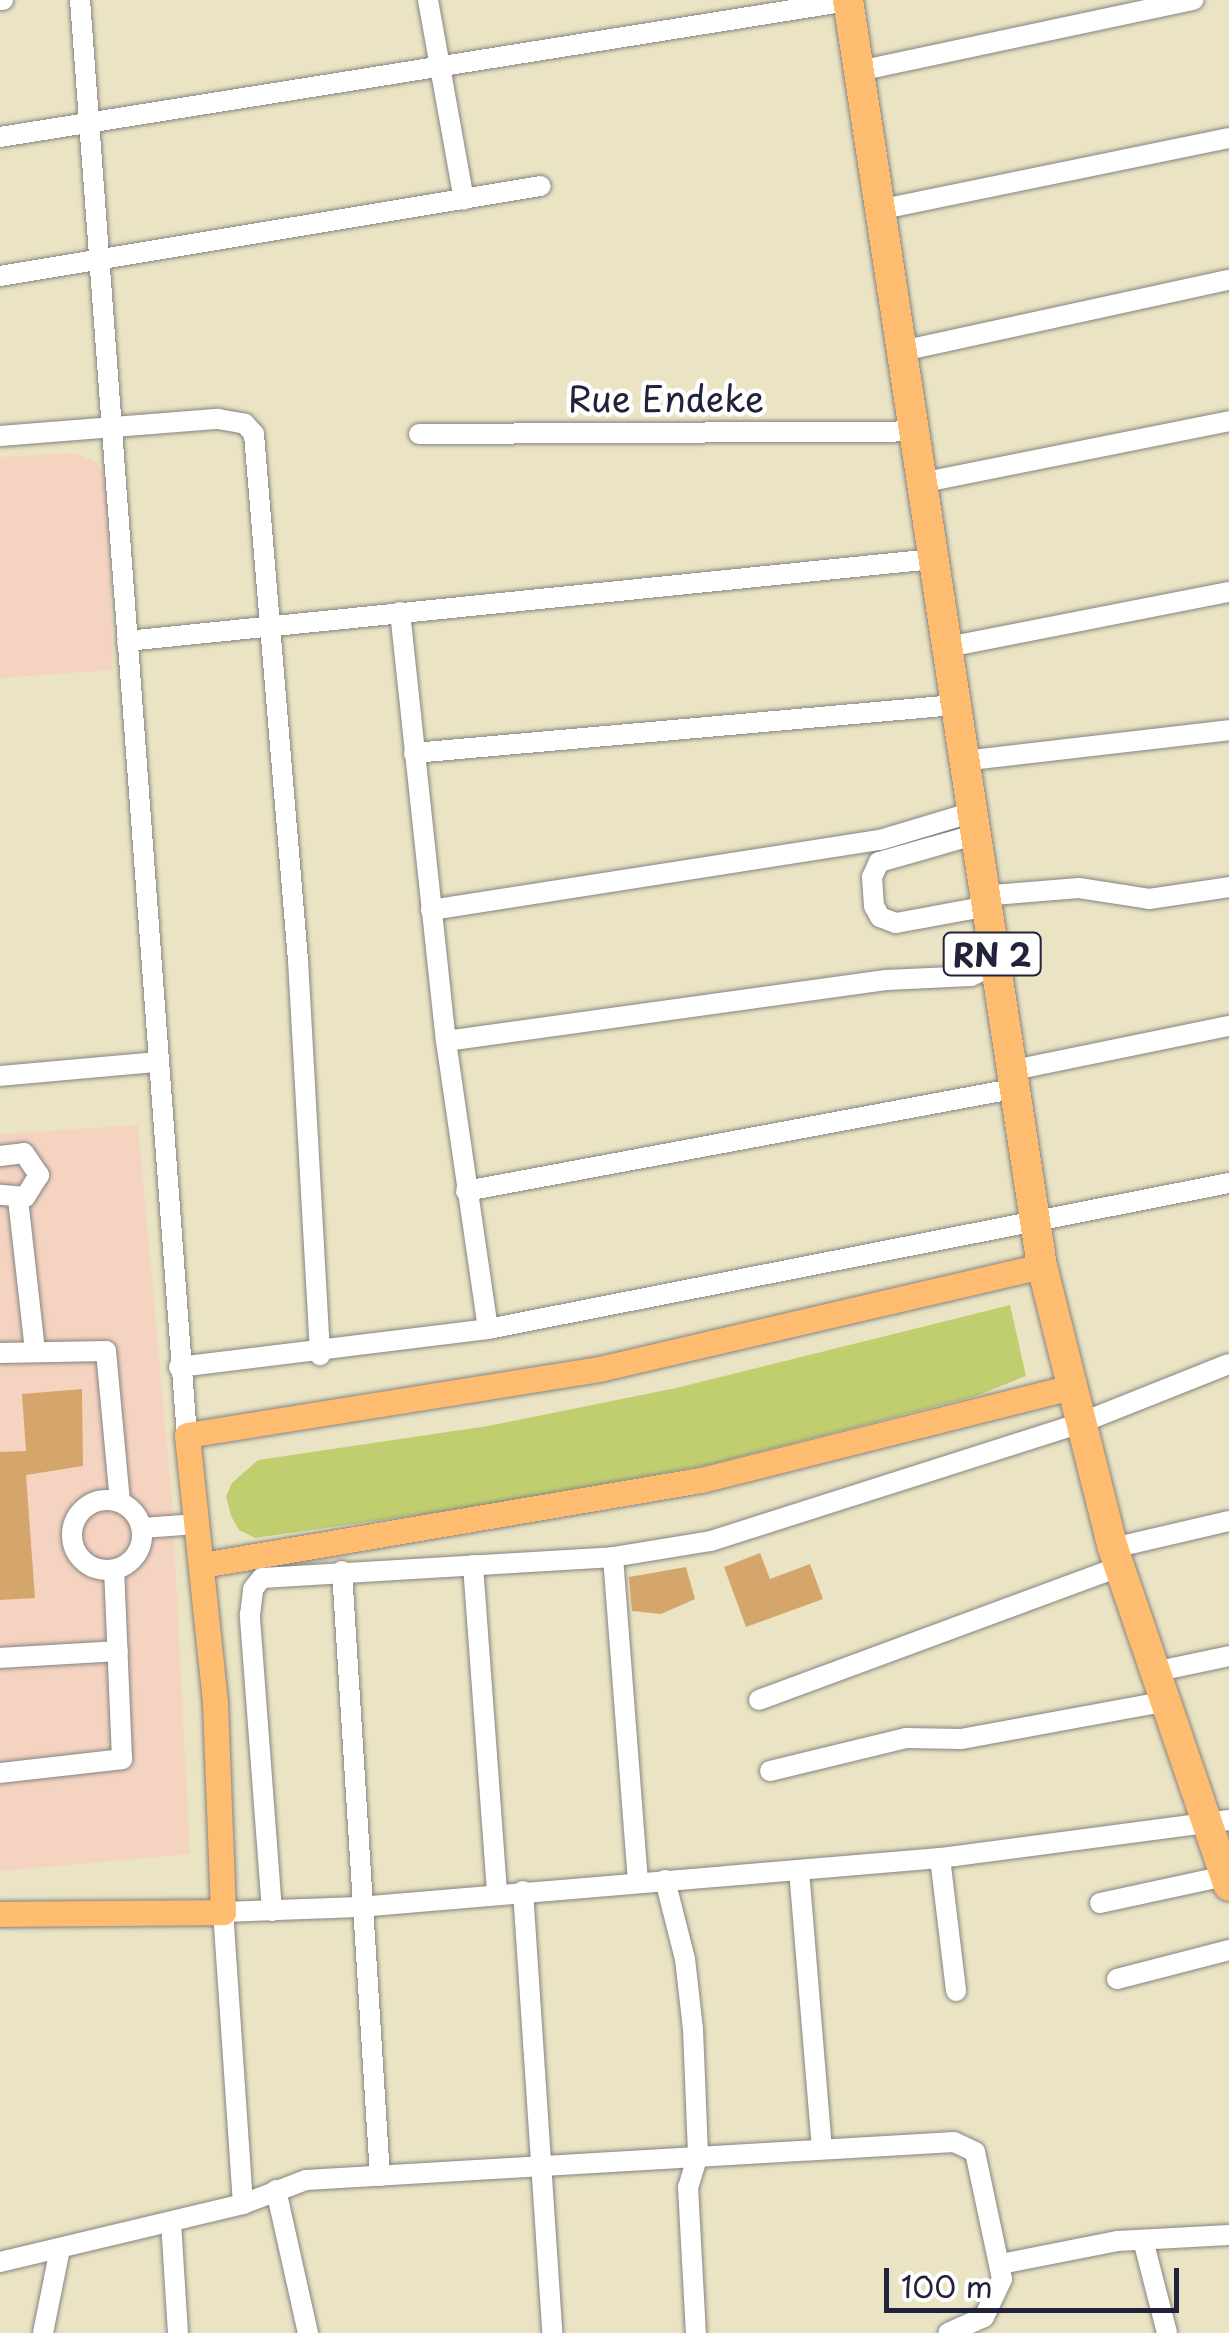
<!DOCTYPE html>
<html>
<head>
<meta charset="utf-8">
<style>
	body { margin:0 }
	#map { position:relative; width:1229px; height:2333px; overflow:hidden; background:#eae4c4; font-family:"Playpen Sans",sans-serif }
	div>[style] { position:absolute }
	.built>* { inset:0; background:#f5d3c1 }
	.green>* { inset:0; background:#c1ce6f }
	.building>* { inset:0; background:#d5a66c }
	.roads { filter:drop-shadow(0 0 2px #868380) drop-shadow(0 0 2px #868380) }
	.minor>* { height:20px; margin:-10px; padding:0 10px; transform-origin:10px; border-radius:10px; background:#fff }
	.minor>.ring { margin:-10px; padding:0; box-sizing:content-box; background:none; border:20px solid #fff; border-radius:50% }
	.major>* { height:25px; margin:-12.5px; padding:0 12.5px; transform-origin:12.5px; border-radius:12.5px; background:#febc70 }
	.highway>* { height:30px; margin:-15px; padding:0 15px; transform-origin:15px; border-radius:15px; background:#febc70 }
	span { translate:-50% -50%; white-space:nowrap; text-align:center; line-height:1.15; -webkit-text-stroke:9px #fff; paint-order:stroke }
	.shield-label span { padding:2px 8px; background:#fff; border:2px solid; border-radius:8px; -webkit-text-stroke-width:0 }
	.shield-label { font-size:32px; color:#22223b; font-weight:700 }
	.street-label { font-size:35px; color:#22223b }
	.scale { position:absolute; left:884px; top:2268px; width:295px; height:45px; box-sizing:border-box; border:5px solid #22223b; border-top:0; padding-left:12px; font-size:30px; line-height:35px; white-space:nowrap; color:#22223b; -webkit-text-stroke:8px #fff; paint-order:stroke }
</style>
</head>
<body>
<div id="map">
	<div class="built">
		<div style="clip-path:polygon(74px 453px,96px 462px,107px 478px,113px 670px,0 678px,0 457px)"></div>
		<div style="clip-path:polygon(138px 1125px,172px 1502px,190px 1854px,0 1871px,0 1134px)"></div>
	</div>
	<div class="green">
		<div style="clip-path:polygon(1010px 1305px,1026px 1376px,976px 1396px,708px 1465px,466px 1508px,255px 1538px,239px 1530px,231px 1516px,226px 1496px,232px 1483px,258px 1460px,488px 1426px,676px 1388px)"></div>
	</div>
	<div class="building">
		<div style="clip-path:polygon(82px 1389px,83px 1466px,26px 1475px,35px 1598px,0 1600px,0 1452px,26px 1451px,22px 1394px)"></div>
		<div style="clip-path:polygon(760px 1553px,770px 1579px,810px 1564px,823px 1599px,746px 1627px,724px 1567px)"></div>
		<div style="clip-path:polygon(686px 1567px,695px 1599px,661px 1614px,632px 1611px,629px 1577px)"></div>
	</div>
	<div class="roads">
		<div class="minor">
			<div style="left:0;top:0;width:3px"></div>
			<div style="left:80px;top:0;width:1439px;rotate:85.74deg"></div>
			<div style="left:428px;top:0;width:203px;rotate:79.8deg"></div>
			<div style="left:859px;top:71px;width:342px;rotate:-12deg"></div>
			<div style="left:0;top:137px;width:859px;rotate:-9.11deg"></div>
			<div style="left:883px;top:209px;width:353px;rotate:-11.6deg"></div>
			<div style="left:0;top:276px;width:548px;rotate:-9.45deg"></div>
			<div style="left:902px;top:351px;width:335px;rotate:-12.3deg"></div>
			<div style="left:419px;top:434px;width:495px;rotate:-0.3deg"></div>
			<div style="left:0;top:436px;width:219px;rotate:-4.5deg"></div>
			<div style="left:218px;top:419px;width:27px;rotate:10deg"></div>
			<div style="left:245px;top:424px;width:13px;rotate:48deg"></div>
			<div style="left:254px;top:434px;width:528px;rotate:85.22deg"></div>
			<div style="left:298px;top:960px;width:396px;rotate:86.8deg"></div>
			<div style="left:920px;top:483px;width:315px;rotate:-11.3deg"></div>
			<div style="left:400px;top:612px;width:431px;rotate:83.9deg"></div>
			<div style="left:446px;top:1041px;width:291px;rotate:81.7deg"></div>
			<div style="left:127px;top:641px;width:810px;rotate:-5.81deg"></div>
			<div style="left:948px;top:647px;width:286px;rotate:-11.1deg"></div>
			<div style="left:414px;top:753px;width:543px;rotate:-5.07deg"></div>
			<div style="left:963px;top:761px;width:268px;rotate:-6.6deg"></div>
			<div style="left:974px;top:835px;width:99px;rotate:164.1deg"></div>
			<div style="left:879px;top:862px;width:17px;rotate:115deg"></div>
			<div style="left:872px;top:877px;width:29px;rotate:86deg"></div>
			<div style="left:874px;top:906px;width:13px;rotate:61deg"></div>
			<div style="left:880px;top:917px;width:17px;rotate:21deg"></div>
			<div style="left:896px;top:923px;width:88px;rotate:-10.4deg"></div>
			<div style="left:981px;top:896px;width:98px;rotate:-4.7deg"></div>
			<div style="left:1079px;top:888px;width:71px;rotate:8.9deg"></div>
			<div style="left:1149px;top:899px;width:81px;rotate:-8.5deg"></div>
			<div style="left:431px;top:910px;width:454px;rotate:-8.9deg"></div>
			<div style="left:880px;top:840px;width:94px;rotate:-16.7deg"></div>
			<div style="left:446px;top:1041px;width:444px;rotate:-7.9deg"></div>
			<div style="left:886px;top:980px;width:85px;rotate:-2.7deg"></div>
			<div style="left:971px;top:976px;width:25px;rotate:-26deg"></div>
			<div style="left:1009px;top:1071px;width:225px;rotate:-11.6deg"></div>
			<div style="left:0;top:1076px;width:157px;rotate:-5.1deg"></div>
			<div style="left:0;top:1156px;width:24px;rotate:-7deg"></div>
			<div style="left:24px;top:1153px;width:27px;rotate:56deg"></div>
			<div style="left:39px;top:1175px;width:26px;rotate:122deg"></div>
			<div style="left:25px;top:1197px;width:25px;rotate:-175deg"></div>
			<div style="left:466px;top:1191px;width:555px;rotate:-10.58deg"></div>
			<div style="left:18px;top:1199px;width:153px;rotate:83.6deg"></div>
			<div style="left:0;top:1353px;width:106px;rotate:-1.1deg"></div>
			<div style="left:106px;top:1351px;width:152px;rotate:84.7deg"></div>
			<div style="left:179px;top:1367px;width:311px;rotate:-7deg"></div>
			<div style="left:488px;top:1329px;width:755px;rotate:-11.15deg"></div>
			<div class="ring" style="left:72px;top:1500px;width:50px;height:50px"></div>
			<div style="left:142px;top:1528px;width:55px;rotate:-4.2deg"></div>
			<div style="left:1113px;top:1548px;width:119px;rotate:-13.1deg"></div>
			<div style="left:613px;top:1557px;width:325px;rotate:85.6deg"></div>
			<div style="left:473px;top:1565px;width:329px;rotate:85.8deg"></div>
			<div style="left:342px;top:1571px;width:606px;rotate:86.41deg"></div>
			<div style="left:0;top:1658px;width:118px;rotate:-3.4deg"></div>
			<div style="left:1154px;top:1672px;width:77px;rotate:-12deg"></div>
			<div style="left:759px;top:1700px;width:384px;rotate:-20.3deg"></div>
			<div style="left:770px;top:1771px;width:140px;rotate:-13.6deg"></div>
			<div style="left:906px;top:1738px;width:55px;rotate:1deg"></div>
			<div style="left:961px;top:1739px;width:205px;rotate:-10.4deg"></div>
			<div style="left:0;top:1773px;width:123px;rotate:-6.5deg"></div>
			<div style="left:122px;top:1759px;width:189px;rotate:-92.4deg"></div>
			<div style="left:940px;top:1858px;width:134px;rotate:83.1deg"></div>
			<div style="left:799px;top:1870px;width:280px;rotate:85.3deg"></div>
			<div style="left:665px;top:1880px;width:81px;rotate:75.8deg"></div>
			<div style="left:685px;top:1959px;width:70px;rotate:83.5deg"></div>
			<div style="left:693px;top:2029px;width:126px;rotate:87.7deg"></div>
			<div style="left:698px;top:2155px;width:34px;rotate:107deg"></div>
			<div style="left:688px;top:2187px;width:146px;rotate:86.9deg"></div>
			<div style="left:523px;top:1891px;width:443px;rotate:86.2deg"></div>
			<div style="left:1100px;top:1903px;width:128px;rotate:-12.2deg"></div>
			<div style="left:272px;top:1911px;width:297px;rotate:-94.3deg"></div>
			<div style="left:250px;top:1615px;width:26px;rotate:-83deg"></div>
			<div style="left:253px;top:1589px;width:14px;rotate:-51deg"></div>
			<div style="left:262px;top:1578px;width:352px;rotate:-3.4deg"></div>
			<div style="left:613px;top:1557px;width:99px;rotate:-9.3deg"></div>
			<div style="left:711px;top:1541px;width:385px;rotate:-17.7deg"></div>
			<div style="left:1078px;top:1424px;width:162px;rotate:-21.7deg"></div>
			<div style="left:1117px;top:1979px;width:116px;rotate:-14.5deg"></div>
			<div style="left:276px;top:2190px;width:147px;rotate:77.4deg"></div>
			<div style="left:243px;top:2204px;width:293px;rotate:-93.9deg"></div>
			<div style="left:223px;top:1912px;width:136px;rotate:-2.1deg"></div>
			<div style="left:359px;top:1907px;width:583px;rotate:-4.82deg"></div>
			<div style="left:940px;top:1858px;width:291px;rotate:-7.5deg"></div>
			<div style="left:171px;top:2222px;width:111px;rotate:86.4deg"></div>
			<div style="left:1143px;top:2240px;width:96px;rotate:75.5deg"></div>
			<div style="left:0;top:2262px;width:250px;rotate:-13.4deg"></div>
			<div style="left:243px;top:2204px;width:67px;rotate:-20.9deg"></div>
			<div style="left:306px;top:2180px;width:649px;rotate:-3.36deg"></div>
			<div style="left:954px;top:2142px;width:23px;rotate:25deg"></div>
			<div style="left:975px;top:2152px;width:130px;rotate:78deg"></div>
			<div style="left:1002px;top:2279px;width:42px;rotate:115.3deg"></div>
			<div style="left:984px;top:2317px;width:39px;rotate:156deg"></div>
			<div style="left:1001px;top:2264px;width:118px;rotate:-11.2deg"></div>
			<div style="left:1117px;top:2241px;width:112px;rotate:-3.1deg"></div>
			<div style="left:43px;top:2333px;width:86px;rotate:-78.6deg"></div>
		</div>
		<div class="major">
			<div style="left:202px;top:1565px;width:506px;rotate:-9.67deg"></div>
			<div style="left:701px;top:1480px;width:378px;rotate:-14.1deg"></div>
			<div style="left:0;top:1914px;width:223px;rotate:-0.5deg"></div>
			<div style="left:223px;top:1912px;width:210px;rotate:-92.2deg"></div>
			<div style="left:215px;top:1702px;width:268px;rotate:-96deg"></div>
			<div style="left:187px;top:1435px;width:417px;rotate:-9.1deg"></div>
			<div style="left:599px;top:1369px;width:455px;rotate:-13.1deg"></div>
		</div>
		<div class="highway">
			<div style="left:848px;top:0;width:1281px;rotate:81.29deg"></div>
			<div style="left:1042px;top:1266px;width:291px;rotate:75.9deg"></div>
			<div style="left:1113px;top:1548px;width:357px;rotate:71.1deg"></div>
		</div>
	</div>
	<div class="shield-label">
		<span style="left:992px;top:954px">RN 2</span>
	</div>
	<div class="street-label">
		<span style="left:666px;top:398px">Rue Endeke</span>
	</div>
	<div class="scale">100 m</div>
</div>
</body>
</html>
